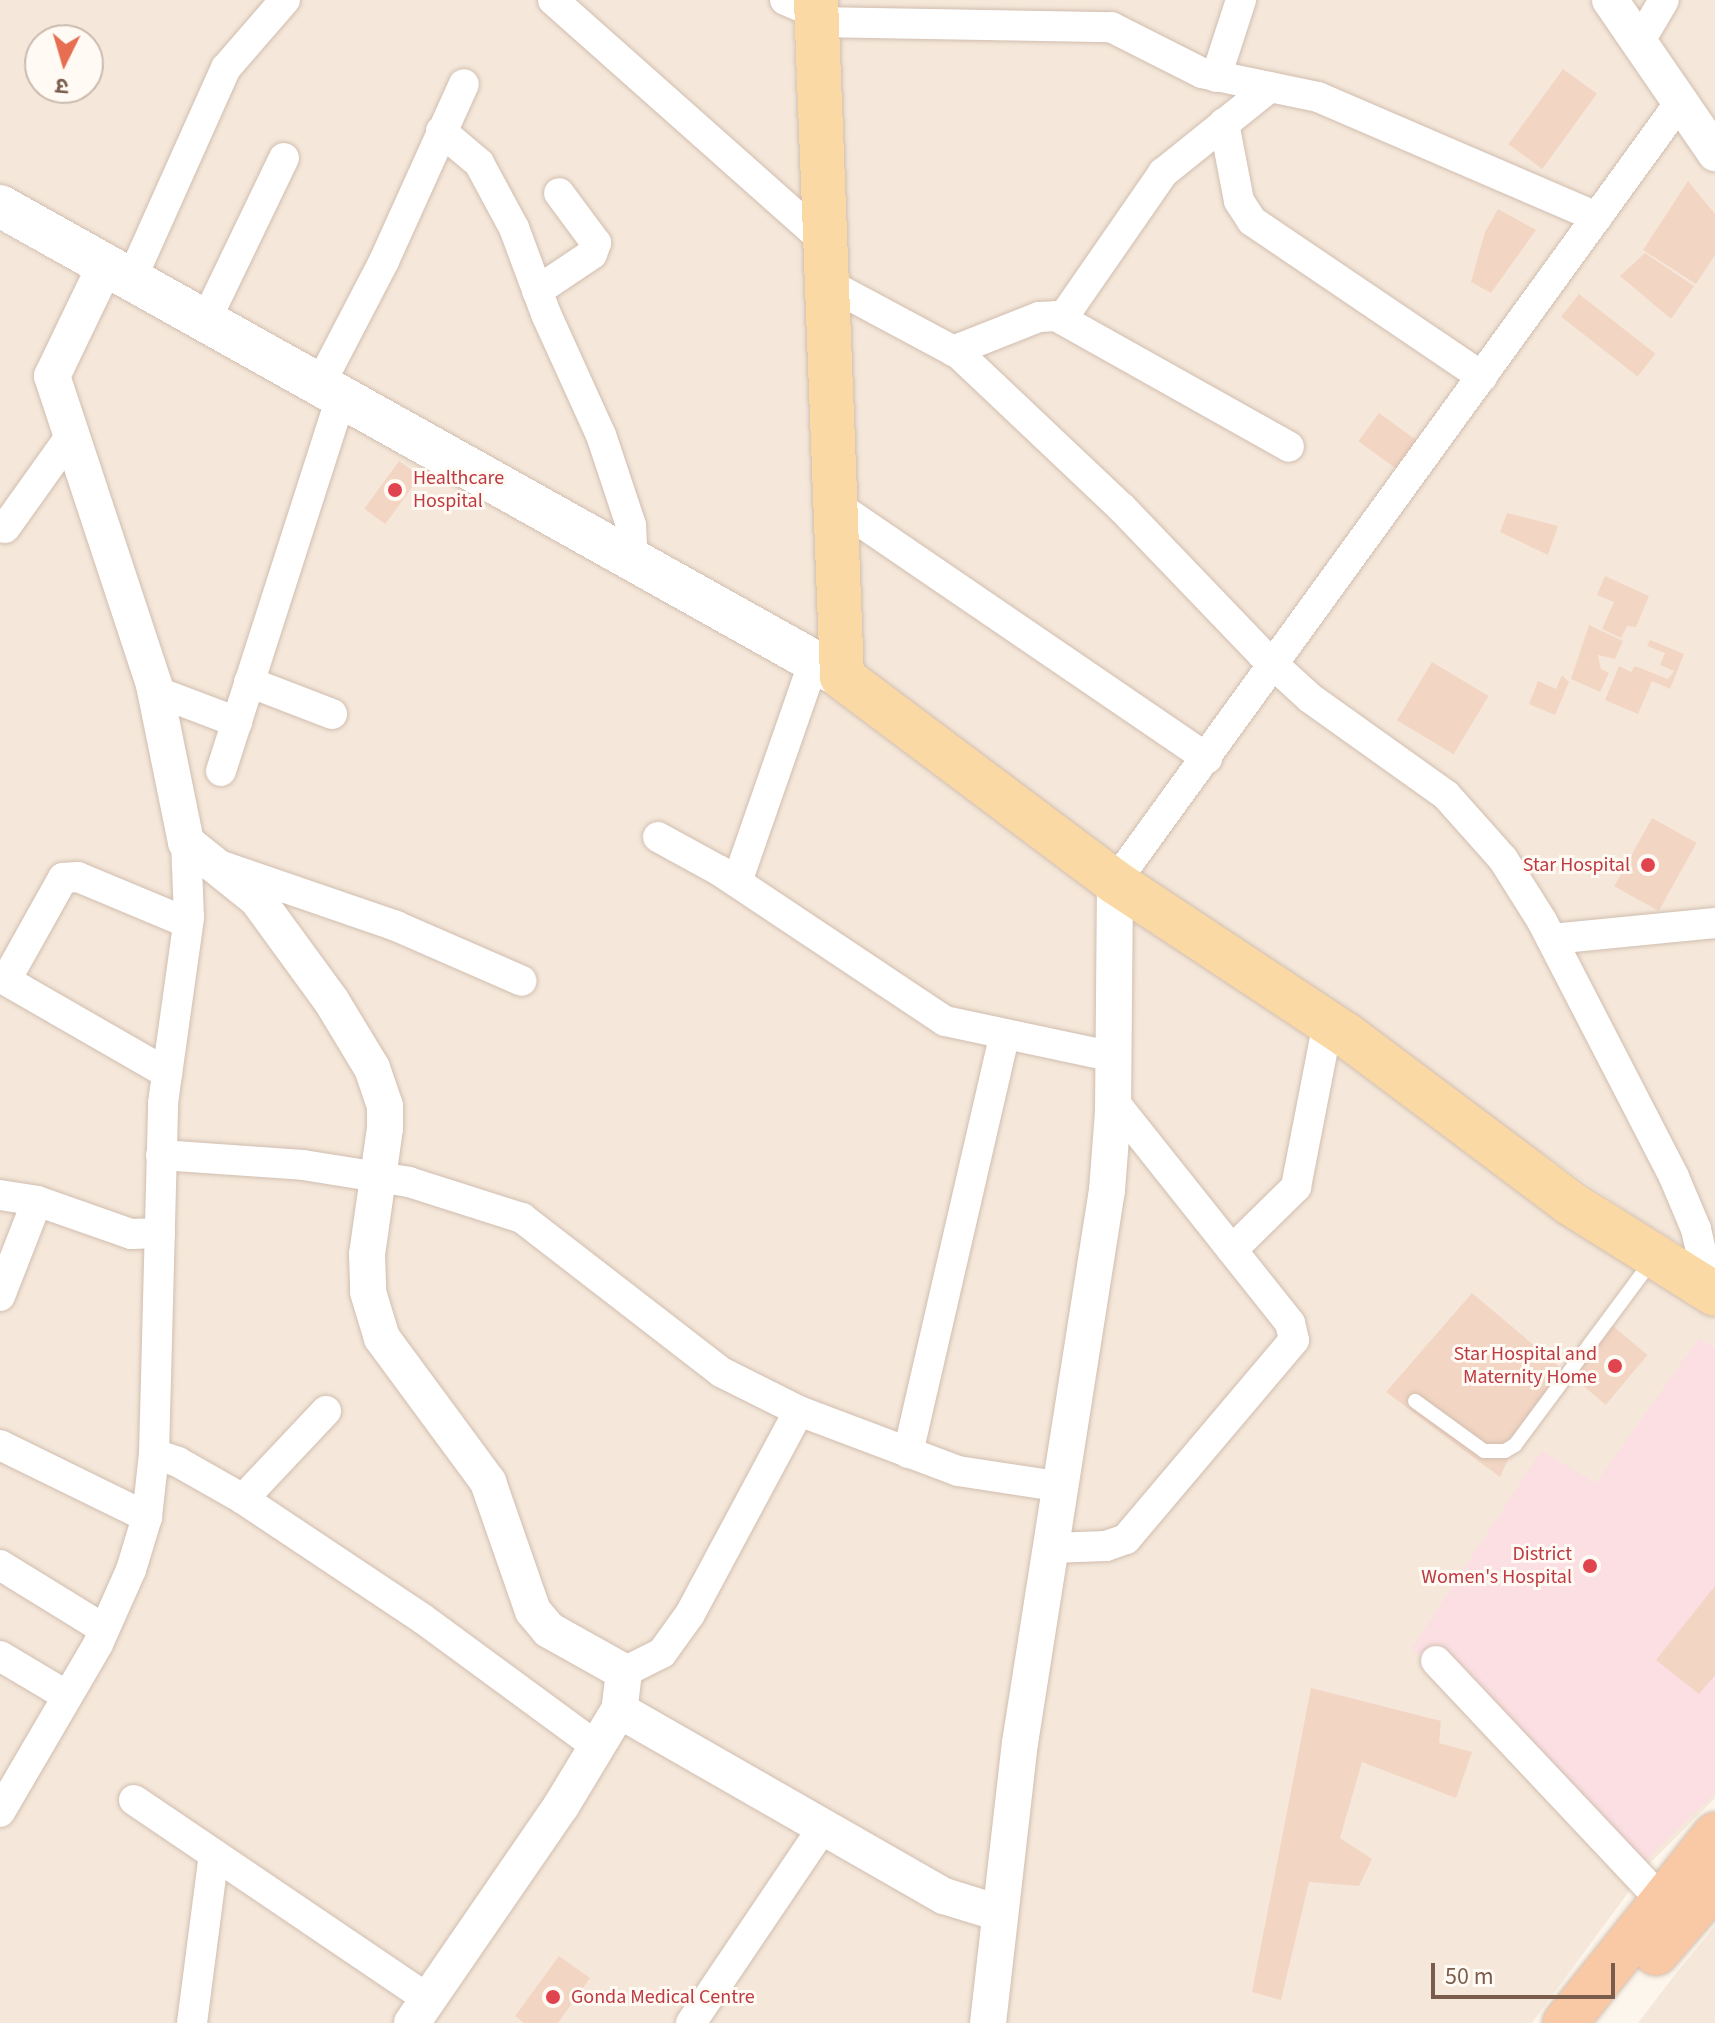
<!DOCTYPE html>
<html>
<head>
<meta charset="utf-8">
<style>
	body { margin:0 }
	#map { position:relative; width:1715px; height:2023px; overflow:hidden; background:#fdf6ec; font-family:"Source Sans 3","Noto Sans Devanagari",sans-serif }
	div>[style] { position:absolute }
	.residential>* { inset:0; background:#f5e8da }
	.medical>* { inset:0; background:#fbdfe3 }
	.building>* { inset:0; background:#f3d5c3; transform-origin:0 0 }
	.roads { filter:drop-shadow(0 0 2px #d1beb0) drop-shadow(0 0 2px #d1beb0) }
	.service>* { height:14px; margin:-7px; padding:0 7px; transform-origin:7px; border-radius:7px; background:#fff }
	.minor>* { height:30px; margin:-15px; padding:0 15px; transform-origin:15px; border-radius:15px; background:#fff }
	.tertiary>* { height:36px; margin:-18px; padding:0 18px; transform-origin:18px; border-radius:18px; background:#fff }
	.secondary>* { height:42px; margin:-21px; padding:0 21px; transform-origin:21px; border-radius:21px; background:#fff }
	.primary>* { height:44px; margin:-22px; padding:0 22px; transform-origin:22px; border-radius:22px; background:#fbd9a5 }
	.trunk>* { height:44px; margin:-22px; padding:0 22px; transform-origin:22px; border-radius:22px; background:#f9c8a4 }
	.dots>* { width:22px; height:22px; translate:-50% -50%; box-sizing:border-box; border:4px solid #fffaf3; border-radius:50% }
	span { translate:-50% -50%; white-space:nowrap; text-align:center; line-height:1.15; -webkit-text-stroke:6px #fffaf3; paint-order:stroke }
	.health-label { font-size:20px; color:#be3a42 }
	.left { translate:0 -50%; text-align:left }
	.right { translate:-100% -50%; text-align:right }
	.north { position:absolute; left:24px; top:24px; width:80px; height:80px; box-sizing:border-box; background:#fffaf3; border:2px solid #cabbb1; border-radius:50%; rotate:185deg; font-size:22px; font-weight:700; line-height:32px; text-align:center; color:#7a5c4d }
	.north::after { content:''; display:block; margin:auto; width:28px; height:36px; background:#e76f51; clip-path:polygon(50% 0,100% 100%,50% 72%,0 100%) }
	.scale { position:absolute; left:1431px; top:1963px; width:184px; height:36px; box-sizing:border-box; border:4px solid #7a5c4d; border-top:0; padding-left:10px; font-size:24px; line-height:28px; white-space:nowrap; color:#7a5c4d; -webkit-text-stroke:6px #fffaf3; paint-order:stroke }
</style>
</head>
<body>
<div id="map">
	<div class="residential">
		<div style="clip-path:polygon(evenodd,0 0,792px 0,824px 646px,0 187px,0 0,40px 40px,88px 40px,88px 88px,40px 88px,40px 40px)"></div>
		<div style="clip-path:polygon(830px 0,1593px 0,1715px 165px,1715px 1264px,1643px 1222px,1156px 890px,862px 680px)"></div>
		<div style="clip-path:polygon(1629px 0,1715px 0,1715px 127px)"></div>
		<div style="clip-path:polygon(0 232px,810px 676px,1715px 1312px,1715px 1798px,1650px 1863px,1532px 2023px,0 2023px)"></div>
		<div style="clip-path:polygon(1715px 1926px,1715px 2023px,1638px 2023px,1677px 1972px)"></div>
	</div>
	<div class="medical">
		<div style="clip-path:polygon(1699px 1338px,1715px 1349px,1715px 1793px,1629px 1877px,1412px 1648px,1541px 1451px,1596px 1483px)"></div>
	</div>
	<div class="building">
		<div style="left:1563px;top:69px;width:42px;height:93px;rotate:36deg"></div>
		<div style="clip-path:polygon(1688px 181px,1715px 214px,1715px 255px,1696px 284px,1643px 250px)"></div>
		<div style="clip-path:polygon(1498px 209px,1536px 230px,1491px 293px,1471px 282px,1485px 232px)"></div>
		<div style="clip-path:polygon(1645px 253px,1694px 286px,1671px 319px,1620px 276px)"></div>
		<div style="left:1579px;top:294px;width:97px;height:29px;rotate:38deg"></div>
		<div style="left:1379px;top:413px;width:48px;height:35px;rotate:36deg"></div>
		<div style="left:399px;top:461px;width:26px;height:59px;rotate:36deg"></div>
		<div style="clip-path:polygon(1507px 513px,1558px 526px,1548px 555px,1500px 532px)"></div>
		<div style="clip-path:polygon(1605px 576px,1649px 596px,1636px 627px,1627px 626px,1621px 638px,1602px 629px,1614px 602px,1597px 595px)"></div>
		<div style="clip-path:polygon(1589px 625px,1623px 641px,1615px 659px,1598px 655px,1601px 669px,1609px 673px,1600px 692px,1571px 679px)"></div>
		<div style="clip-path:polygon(1650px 640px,1684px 654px,1670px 689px,1652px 681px,1638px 714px,1605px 700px,1619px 666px,1631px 672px,1635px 666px,1668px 679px,1674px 671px,1660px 665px,1665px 653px,1647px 646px)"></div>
		<div style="left:1432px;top:662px;width:66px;height:68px;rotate:31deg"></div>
		<div style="clip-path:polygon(1562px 675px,1569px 682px,1555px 715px,1529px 704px,1538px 681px,1556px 689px)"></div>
		<div style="left:1652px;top:818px;width:51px;height:78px;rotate:29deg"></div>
		<div style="clip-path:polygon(1472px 1293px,1568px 1374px,1515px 1445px,1500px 1477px,1386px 1392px)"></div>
		<div style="left:1613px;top:1326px;width:45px;height:65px;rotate:40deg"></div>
		<div style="clip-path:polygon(1715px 1586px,1715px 1675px,1699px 1694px,1656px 1660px)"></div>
		<div style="clip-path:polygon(1311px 1688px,1441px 1721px,1439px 1743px,1472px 1752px,1456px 1798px,1362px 1762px,1340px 1838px,1372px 1859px,1359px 1886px,1309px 1882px,1281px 2000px,1252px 1992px)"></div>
		<div style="clip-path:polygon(559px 1956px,590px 1978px,558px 2023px,524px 2023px,515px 2016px)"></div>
	</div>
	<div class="roads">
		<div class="service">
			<div style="left:1415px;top:1401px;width:85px;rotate:35.9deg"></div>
			<div style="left:1484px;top:1451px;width:21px"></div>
			<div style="left:1505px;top:1451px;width:12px;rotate:-31deg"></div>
			<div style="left:1515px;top:1445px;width:228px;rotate:-53.4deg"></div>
		</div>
		<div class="minor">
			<div style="left:553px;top:0;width:363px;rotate:41.6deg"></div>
			<div style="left:785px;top:0;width:34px;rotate:23deg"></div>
			<div style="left:817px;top:22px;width:294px;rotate:1deg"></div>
			<div style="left:1111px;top:27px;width:102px;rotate:26.8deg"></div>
			<div style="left:1202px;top:73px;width:118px;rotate:11.7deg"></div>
			<div style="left:1318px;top:97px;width:304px;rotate:23.3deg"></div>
			<div style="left:1641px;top:39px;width:45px;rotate:-59.5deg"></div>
			<div style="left:1216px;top:77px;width:81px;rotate:-72deg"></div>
			<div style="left:1224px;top:123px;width:79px;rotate:79.1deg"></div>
			<div style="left:1239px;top:201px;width:24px;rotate:57deg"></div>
			<div style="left:1252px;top:221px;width:278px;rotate:34.1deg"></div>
			<div style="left:441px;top:131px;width:50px;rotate:40.1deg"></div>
			<div style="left:479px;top:163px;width:74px;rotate:61.7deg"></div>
			<div style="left:514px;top:228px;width:92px;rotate:69.6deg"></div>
			<div style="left:546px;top:314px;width:133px;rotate:65.6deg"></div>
			<div style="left:601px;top:435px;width:95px;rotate:71.6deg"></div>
			<div style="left:631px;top:525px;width:35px;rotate:87deg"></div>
			<div style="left:131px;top:280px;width:232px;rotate:-65.9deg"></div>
			<div style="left:226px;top:68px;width:90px;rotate:-49.1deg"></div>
			<div style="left:825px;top:282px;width:152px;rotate:28.2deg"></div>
			<div style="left:959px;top:354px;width:223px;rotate:43.4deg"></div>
			<div style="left:1121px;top:507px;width:204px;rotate:46.2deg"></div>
			<div style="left:1262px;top:654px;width:65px;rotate:42.5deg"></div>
			<div style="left:1310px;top:698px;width:167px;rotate:35.5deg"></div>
			<div style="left:1446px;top:795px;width:86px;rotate:48.3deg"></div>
			<div style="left:1503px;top:859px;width:73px;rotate:57.8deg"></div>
			<div style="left:1542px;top:921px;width:288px;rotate:62.7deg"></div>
			<div style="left:1674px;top:1177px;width:56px;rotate:67.1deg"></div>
			<div style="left:1696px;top:1229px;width:64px;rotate:77.3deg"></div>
			<div style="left:537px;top:291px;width:66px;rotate:-33.9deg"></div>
			<div style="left:592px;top:254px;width:12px;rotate:-70deg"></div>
			<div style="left:596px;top:243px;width:62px;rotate:-126.5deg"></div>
			<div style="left:1062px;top:319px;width:178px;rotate:-55.3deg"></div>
			<div style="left:1163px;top:173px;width:137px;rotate:-38.8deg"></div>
			<div style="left:205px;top:322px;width:182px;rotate:-64.3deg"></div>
			<div style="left:953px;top:351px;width:92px;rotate:-21.6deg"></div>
			<div style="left:1039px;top:317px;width:17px;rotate:-3deg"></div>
			<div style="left:1056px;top:316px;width:267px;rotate:29.3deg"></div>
			<div style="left:319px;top:386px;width:141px;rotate:-62.5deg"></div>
			<div style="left:384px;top:261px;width:194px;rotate:-65.7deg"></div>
			<div style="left:833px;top:503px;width:453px;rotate:34.3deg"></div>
			<div style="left:5px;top:528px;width:112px;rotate:-54.5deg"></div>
			<div style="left:249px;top:682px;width:89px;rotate:21.1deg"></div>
			<div style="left:155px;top:691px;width:88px;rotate:20.7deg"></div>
			<div style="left:221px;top:771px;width:392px;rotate:-72.2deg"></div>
			<div style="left:658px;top:837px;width:71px;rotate:28.7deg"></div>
			<div style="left:720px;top:871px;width:270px;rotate:33.7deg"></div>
			<div style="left:945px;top:1021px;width:173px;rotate:12deg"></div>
			<div style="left:222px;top:866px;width:184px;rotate:19deg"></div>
			<div style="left:396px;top:926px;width:137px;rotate:23.6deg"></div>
			<div style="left:737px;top:882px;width:234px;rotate:-70.8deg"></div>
			<div style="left:1115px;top:882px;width:965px;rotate:-54.07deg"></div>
			<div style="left:1552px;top:939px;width:164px;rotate:-5.6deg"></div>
			<div style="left:0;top:977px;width:193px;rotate:29.9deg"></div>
			<div style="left:6px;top:980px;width:117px;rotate:-60.8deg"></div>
			<div style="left:63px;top:878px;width:15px;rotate:-4deg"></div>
			<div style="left:78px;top:877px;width:119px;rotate:22.7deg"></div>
			<div style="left:161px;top:1155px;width:142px;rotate:4deg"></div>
			<div style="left:303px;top:1165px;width:107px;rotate:9.1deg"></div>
			<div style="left:409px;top:1182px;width:119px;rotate:17.7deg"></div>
			<div style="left:522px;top:1218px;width:252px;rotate:37.7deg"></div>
			<div style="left:721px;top:1372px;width:87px;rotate:26.6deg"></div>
			<div style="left:799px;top:1411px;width:170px;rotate:20.7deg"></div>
			<div style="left:958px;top:1471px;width:105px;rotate:8.7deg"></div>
			<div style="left:0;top:1195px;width:37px;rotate:9deg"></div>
			<div style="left:37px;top:1201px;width:100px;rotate:19.3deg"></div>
			<div style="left:131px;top:1234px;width:29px;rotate:-2deg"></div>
			<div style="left:1232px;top:1250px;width:90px;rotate:-44.5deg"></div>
			<div style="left:1296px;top:1187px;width:167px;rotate:-79deg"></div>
			<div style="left:0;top:1296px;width:102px;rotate:-68.7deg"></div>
			<div style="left:0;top:1445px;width:164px;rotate:26.1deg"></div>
			<div style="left:908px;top:1453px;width:428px;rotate:-77deg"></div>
			<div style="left:154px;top:1454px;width:25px;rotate:18deg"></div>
			<div style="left:178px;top:1462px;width:75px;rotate:29.6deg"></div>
			<div style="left:243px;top:1499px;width:216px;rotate:33.7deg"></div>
			<div style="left:423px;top:1619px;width:215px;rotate:36.3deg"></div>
			<div style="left:243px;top:1499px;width:121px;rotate:-46.7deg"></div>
			<div style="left:1051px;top:1548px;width:55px;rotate:-2.1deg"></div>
			<div style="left:1106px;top:1546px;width:21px;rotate:-19deg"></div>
			<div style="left:1126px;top:1539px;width:260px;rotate:-49.8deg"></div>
			<div style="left:1294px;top:1340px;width:17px;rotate:-103deg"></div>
			<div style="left:1290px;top:1323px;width:283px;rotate:-128.5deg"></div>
			<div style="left:0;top:1565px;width:122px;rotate:31.6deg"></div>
			<div style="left:0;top:1656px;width:78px;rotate:30.8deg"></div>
			<div style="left:1436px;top:1661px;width:328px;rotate:46.7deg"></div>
			<div style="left:624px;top:1672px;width:42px;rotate:-26.6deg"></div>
			<div style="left:662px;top:1653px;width:48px;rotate:-54.3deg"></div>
			<div style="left:690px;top:1614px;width:230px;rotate:-61.8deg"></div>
			<div style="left:134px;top:1800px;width:355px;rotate:34.1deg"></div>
			<div style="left:0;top:1812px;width:194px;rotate:-59.7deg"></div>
			<div style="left:98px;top:1644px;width:81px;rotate:-66deg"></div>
			<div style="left:131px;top:1570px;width:55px;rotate:-73.2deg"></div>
			<div style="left:147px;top:1517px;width:63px;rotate:-83.7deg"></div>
			<div style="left:154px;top:1454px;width:351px;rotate:-88.5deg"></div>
			<div style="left:163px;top:1103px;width:188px;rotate:-82deg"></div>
			<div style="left:189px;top:917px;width:75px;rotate:-92.3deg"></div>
			<div style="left:192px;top:2023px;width:170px;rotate:-82.6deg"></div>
			<div style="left:691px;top:2023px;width:234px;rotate:-56deg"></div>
		</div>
		<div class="tertiary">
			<div style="left:1610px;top:0;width:186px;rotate:55.5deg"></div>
			<div style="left:105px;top:266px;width:122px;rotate:115.7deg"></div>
			<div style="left:52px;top:376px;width:325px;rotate:71.7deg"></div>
			<div style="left:154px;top:685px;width:160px;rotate:78.5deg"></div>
			<div style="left:186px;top:842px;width:91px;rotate:38.8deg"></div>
			<div style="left:257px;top:899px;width:127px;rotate:53.9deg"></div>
			<div style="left:332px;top:1002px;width:77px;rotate:58.8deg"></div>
			<div style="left:372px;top:1068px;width:40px;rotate:71.1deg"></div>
			<div style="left:385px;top:1106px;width:22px;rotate:90deg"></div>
			<div style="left:385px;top:1128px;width:127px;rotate:98.1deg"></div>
			<div style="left:367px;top:1254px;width:38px;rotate:88deg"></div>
			<div style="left:368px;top:1292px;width:48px;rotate:73.1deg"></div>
			<div style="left:382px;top:1338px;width:179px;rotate:53.6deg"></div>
			<div style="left:488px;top:1482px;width:137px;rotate:70.8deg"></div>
			<div style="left:533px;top:1611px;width:25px;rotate:50deg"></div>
			<div style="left:549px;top:1630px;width:86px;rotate:29.2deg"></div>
			<div style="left:624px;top:1672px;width:38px;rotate:97deg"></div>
			<div style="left:619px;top:1710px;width:112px;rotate:121.1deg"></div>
			<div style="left:561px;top:1806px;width:263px;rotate:124.5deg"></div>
			<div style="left:619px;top:1710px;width:374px;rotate:29.8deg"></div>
			<div style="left:944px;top:1896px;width:58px;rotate:17.2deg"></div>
			<div style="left:988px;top:2023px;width:282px;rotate:-83.5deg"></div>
			<div style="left:1020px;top:1743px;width:560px;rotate:-81.06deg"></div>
			<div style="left:1107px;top:1190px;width:78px;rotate:-85.6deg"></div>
			<div style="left:1113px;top:1112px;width:230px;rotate:-89.5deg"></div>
		</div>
		<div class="secondary">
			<div style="left:0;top:206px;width:965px;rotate:29.22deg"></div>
		</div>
		<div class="primary">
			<div style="left:816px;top:0;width:677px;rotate:87.8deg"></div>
			<div style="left:842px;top:677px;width:341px;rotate:36.9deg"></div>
			<div style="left:1115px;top:882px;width:276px;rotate:33.5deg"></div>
			<div style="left:1345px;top:1034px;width:281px;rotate:36.9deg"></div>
			<div style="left:1570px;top:1203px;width:171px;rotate:32.1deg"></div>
		</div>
		<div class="trunk">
			<div style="left:1656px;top:1953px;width:90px;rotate:-49.1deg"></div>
			<div style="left:1565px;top:2023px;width:241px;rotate:-51.4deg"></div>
		</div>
	</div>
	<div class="dots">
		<div style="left:395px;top:490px;background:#e0444e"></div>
		<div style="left:1648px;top:865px;background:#e0444e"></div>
		<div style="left:1615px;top:1366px;background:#e0444e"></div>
		<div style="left:1590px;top:1566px;background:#e0444e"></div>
		<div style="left:553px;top:1997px;background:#e0444e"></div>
	</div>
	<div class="health-label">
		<span class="left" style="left:413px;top:490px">Healthcare<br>Hospital</span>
		<span class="right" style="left:1630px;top:865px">Star Hospital</span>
		<span class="right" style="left:1597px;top:1366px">Star Hospital and<br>Maternity Home</span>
		<span class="right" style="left:1572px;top:1566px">District<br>Women's Hospital</span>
		<span class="left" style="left:571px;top:1997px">Gonda Medical Centre</span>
	</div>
	<div class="north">उ</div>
	<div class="scale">50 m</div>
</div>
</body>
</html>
